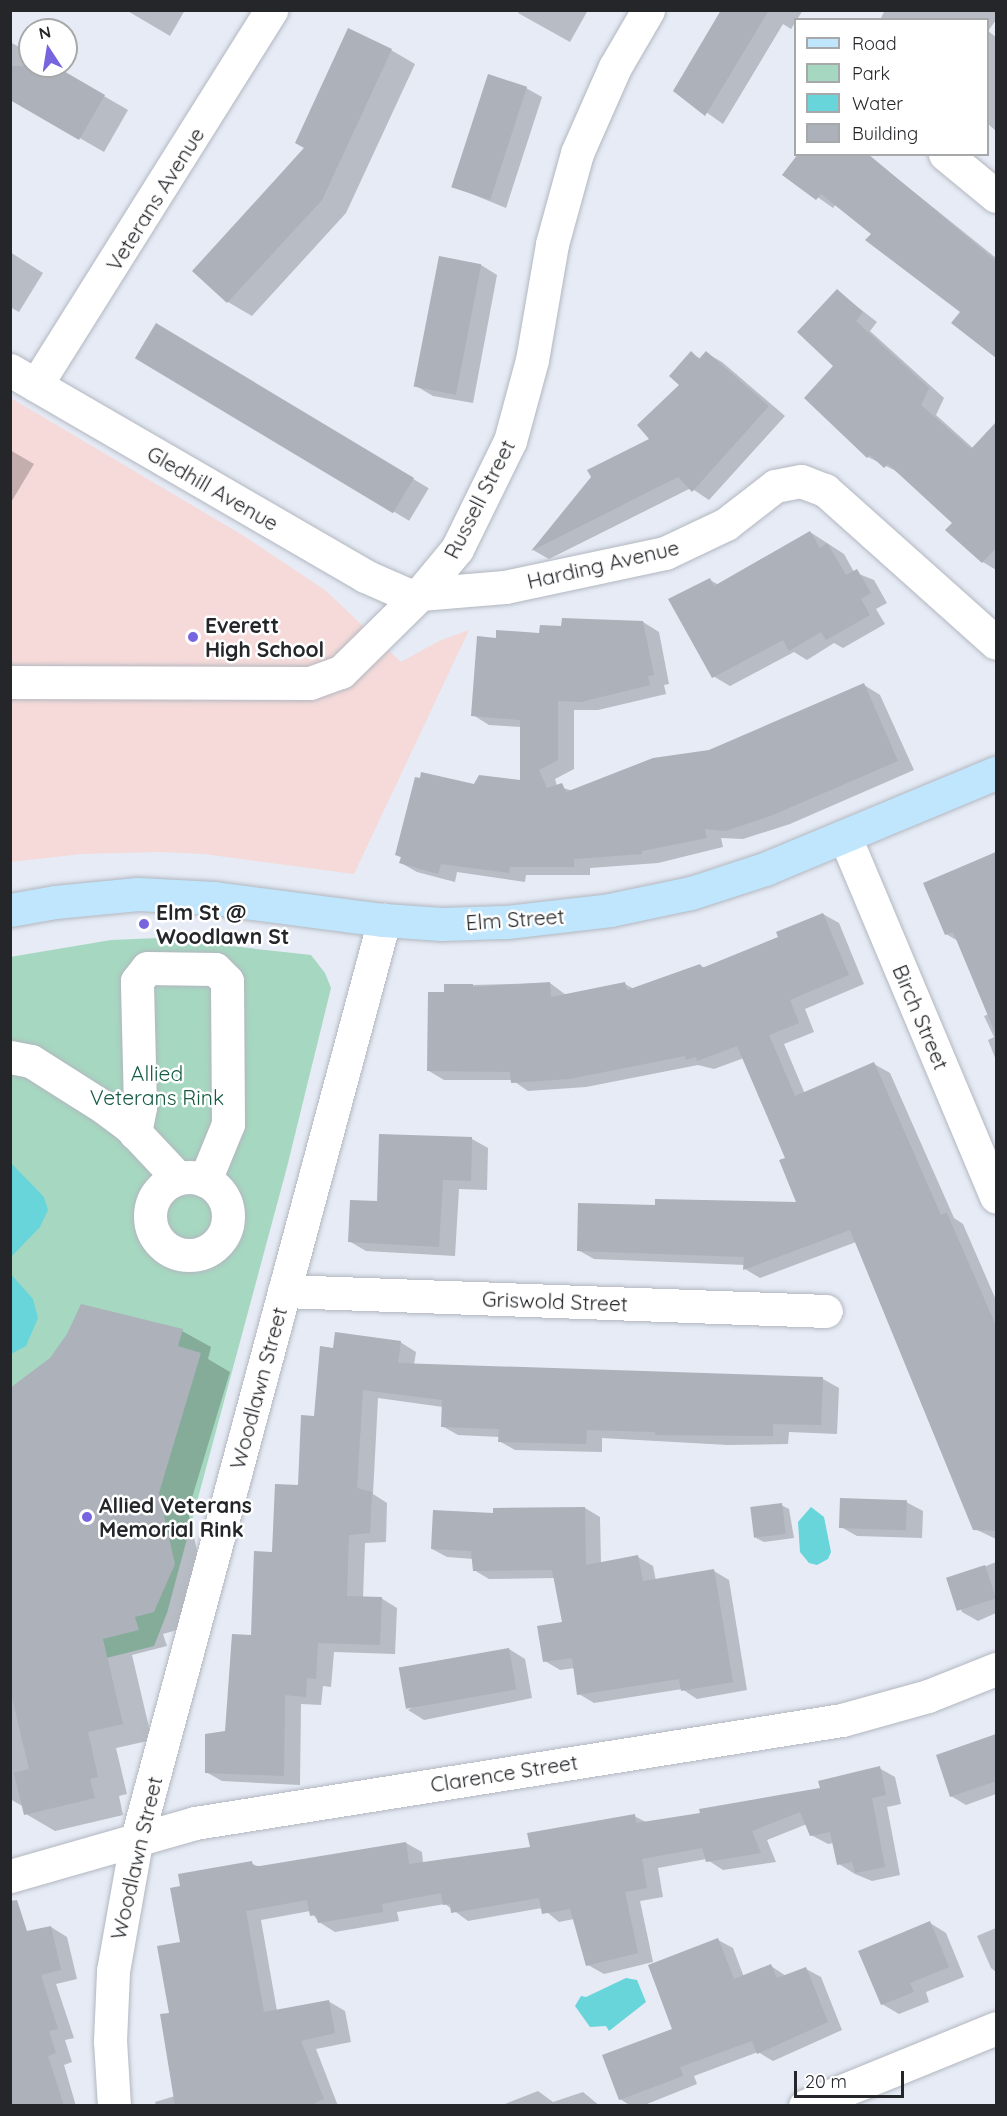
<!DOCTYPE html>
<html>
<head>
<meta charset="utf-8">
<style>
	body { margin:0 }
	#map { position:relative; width:1007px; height:2116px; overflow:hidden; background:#e6ebf5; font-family:Quicksand,sans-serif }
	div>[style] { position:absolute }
	.education>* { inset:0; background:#f5dad9 }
	.green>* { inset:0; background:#a6d7c0 }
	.water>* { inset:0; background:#67d5da }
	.shadow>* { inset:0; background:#0003; transform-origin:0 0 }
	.building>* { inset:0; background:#acb1ba; transform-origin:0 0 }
	.roads { filter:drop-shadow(0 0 2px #b2b7c0) drop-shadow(0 0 2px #b2b7c0) }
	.minor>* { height:33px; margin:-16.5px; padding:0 16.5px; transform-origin:16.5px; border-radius:16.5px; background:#fff }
	.minor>.ring { margin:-16.5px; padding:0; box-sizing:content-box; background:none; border:33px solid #fff; border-radius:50% }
	.major>* { height:33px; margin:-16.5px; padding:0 16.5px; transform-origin:16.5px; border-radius:16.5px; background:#bfe6fd }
	.dots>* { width:16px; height:16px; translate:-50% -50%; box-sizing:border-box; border:3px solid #fff; border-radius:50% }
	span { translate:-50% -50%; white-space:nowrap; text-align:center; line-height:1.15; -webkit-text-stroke:5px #fff; paint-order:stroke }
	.street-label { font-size:21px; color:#242629 }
	.poi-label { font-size:21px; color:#242629; font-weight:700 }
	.left { translate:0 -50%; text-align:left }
	.park-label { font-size:21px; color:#165a42 }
	.frame { position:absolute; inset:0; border:12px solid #242629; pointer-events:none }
	.legend { position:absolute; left:794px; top:18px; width:195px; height:138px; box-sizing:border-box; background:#fff; border:2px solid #a7a8a9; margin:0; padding:8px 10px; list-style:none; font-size:18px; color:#242629 }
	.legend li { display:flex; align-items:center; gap:12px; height:30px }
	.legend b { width:30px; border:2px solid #a7a8a9 }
	.north { position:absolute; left:18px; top:18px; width:60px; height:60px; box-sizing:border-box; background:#fff; border:2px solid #a7a8a9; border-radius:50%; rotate:348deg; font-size:16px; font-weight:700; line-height:24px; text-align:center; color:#242629 }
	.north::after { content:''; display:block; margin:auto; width:21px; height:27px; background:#7765e0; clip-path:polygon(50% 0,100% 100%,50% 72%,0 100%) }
	.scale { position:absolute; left:794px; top:2071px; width:110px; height:27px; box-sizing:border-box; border:3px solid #242629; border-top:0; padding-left:8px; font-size:18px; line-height:21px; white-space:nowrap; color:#242629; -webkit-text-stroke:4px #fff; paint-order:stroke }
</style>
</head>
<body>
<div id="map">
	<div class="education">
		<div style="clip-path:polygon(11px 398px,244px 536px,325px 590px,401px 662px,439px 641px,469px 630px,354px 874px,204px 854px,159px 852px,82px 854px,11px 862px)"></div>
	</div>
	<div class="green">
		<div style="clip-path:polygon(159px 938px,311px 955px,325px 973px,331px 988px,287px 1167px,167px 1613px,154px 1646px,11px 1682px,10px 957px,111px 940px)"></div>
	</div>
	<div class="water">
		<div style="clip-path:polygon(11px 1163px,44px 1197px,48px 1210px,40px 1227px,11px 1257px)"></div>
		<div style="clip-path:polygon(10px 1273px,33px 1299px,38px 1318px,26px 1346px,11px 1354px)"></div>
		<div style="clip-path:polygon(811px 1507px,824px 1517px,831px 1552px,828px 1559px,817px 1565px,809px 1563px,800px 1552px,798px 1522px)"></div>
		<div style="clip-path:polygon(626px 1978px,637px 1980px,646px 2002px,609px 2031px,606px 2026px,590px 2027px,575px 2006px,581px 1996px,586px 1997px)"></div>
	</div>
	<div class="shadow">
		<div style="clip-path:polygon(126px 10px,185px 10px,170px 36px)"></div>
		<div style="clip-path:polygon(520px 10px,588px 10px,570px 42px,518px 13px)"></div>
		<div style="clip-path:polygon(731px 10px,803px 10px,791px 29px,783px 24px,723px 124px,675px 90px)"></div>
		<div style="clip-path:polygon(885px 10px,996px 10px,996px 20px,988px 31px,996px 37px,996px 131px,988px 124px,988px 20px,880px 20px)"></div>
		<div style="clip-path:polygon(10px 42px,30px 53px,30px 66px,52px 66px,128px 110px,104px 152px,10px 98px)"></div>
		<div style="clip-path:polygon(391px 50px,415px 64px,346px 213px,252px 316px,228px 302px,195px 271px)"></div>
		<div style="clip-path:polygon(526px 88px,542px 97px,506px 208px,452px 186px)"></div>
		<div style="clip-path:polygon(867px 154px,996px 258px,996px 356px,954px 323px,963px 312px,873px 233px,836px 204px,833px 208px,785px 174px)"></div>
		<div style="clip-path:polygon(10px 252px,43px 273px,19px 312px,10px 307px)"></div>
		<div style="clip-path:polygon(481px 265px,497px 275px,473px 403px,433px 396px,416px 386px)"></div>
		<div style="clip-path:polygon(837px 291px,877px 322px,870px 331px,944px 398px,936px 415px,974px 449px,982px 441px,996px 449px,996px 570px,983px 562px,954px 523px,902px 474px,868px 457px,806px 398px,835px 366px)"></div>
		<div style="left:157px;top:325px;width:317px;height:38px;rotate:31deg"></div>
		<div style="clip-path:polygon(691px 353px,701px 359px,706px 353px,722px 362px,785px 416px,709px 500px,691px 488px,549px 559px,533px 550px,592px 477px,651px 439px,681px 385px)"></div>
		<div style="clip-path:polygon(10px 450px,34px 464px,10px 504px)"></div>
		<div style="clip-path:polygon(810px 532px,844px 554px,854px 572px,874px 580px,887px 603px,876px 609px,885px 624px,843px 648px,834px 643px,807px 660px,794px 652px,730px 686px,713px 676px,710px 580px,719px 585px)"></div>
		<div style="clip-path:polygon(643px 622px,659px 632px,669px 684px,664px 685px,666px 694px,598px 710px,574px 710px,574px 769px,555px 779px,557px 786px,573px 791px,709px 752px,864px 685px,880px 695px,914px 770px,790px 824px,743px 839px,721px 838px,723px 847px,658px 863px,590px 868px,590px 875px,526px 875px,525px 882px,457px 872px,455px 882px,417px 872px,401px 863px,402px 858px,397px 855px,475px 786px,521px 782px,522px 727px,489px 725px,473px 715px,497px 640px,541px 635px,563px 627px)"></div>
		<div style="clip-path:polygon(996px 852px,996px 1060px,988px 1040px,994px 1037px,984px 1016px,989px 1014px,958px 941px,946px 934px,925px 884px)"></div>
		<div style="clip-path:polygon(823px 914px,839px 923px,864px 984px,805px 1009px,814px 1032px,784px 1044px,805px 1094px,874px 1064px,890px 1073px,954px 1218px,963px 1224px,996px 1300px,996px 1539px,975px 1529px,856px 1242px,760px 1278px,745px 1269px,745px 1265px,594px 1259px,578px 1250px,657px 1207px,798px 1204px,786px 1159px,744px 1058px,714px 1069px,698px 1065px,586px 1087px,528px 1091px,512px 1080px,444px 1080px,429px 1071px,446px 993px,473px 985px,550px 983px,566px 995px,625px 984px,634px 989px,700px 965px,705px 968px,780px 938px)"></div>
		<div style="clip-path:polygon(472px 1139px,488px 1148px,487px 1190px,459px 1189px,455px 1256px,366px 1251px,349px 1241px,378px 1203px)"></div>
		<div style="clip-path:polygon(182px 1331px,211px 1347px,208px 1359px,230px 1372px,188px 1511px,204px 1581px,184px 1628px,163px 1634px,167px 1646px,132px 1655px,152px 1740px,116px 1748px,127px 1794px,119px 1796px,123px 1815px,55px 1831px,26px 1814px,24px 1807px,10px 1799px,10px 1390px)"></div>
		<div style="clip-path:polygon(400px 1342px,416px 1352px,414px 1365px,823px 1379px,839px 1388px,837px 1434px,789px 1432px,788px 1444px,728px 1445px,602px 1438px,602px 1452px,515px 1450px,499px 1441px,500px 1437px,458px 1435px,442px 1426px,443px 1407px,378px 1398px,373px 1494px,387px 1503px,386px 1542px,365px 1543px,363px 1598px,381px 1598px,397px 1608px,395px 1654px,334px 1652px,331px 1687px,323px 1686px,321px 1705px,301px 1704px,300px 1785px,222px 1781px,206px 1772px,227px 1732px,274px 1554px,299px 1487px,334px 1350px)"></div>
		<div style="clip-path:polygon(906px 1502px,923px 1511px,922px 1538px,857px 1536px,841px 1527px)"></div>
		<div style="clip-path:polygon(781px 1505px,789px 1509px,794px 1538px,764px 1542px,756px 1538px)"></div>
		<div style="clip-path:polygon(585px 1508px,600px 1517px,601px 1564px,638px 1557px,653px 1566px,656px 1581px,714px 1571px,729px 1580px,747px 1690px,697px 1699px,682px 1689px,594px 1703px,579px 1694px,575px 1668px,560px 1670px,545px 1661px,563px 1624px,555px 1578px,489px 1579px,474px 1570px,473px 1559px,447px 1557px,432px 1549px,494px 1515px)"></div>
		<div style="clip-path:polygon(996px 1562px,996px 1613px,978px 1621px,962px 1612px,949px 1581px)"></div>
		<div style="clip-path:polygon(509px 1649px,525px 1659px,532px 1698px,424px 1720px,408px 1710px)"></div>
		<div style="clip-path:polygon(996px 1736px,996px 1794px,966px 1805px,951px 1796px,937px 1756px)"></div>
		<div style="clip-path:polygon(879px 1768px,895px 1777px,901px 1804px,887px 1807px,900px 1875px,872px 1881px,855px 1874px,839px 1864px,834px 1843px,828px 1844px,811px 1835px,807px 1824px,767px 1840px,776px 1862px,723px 1870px,706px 1859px,658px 1868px,663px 1897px,640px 1901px,653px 1962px,604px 1974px,588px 1965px,574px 1919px,559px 1922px,542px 1908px,468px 1921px,445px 1904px,397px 1912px,399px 1921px,335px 1932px,319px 1922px,310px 1911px,261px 1920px,277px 2011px,328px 2001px,345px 2011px,351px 2042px,316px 2049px,338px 2106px,156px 2106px,155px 2102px,175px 2096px,170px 2014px,182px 1943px,251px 1863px,261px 1868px,406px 1843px,422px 1852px,423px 1863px,532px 1849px,634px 1816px,648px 1823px,701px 1815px,821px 1790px)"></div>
		<div style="clip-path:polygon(930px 1923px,946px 1933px,964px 1977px,926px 1992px,929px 2002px,899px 2014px,882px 2004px)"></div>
		<div style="clip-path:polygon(51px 1927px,67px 1937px,77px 1979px,56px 1984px,74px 2038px,65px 2040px,72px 2062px,64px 2065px,76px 2106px,10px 2106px)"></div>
		<div style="clip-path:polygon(996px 1928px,996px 1972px,991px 1968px,977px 1936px)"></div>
		<div style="clip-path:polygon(718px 1940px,733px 1948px,744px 1977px,771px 1966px,786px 1976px,806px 1969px,821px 1977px,842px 2030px,773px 2061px,758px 2052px,694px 2076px,697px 2084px,642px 2106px,631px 2106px,620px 2099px,674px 2030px)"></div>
		<div style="clip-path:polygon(538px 2091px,553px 2102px,583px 2092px,600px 2106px,500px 2106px)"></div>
	</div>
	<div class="building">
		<div style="clip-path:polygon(721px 10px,769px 10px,705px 116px,673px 91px)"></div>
		<div style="clip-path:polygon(348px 28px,392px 49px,322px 200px,227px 303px,192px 271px,304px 148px,295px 143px)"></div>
		<div style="clip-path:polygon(10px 66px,55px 66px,105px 95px,79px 140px,10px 100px)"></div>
		<div style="left:488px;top:74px;width:41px;height:119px;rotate:18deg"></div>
		<div style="clip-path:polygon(798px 154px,868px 154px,996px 261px,996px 358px,951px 323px,960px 312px,865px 240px,871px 234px,821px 194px,816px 200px,782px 175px)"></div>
		<div style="left:439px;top:256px;width:43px;height:133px;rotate:11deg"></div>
		<div style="clip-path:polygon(837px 289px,863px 312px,856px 321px,929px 388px,921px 405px,971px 449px,996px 422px,996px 548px,982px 563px,945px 530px,952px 523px,888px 464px,884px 468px,870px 455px,867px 458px,804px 398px,833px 366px,797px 332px)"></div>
		<div style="left:156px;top:323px;width:301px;height:41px;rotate:31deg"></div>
		<div style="clip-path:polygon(691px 351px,699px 359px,706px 351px,769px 406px,692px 492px,678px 477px,531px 551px,591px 477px,587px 470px,649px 439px,637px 425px,679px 385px,669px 376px)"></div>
		<div style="clip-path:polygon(810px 531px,820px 548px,827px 543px,846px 575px,857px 569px,871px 593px,861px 599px,870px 615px,826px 640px,821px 632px,789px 651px,783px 640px,712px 678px,668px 599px,710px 578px,714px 586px)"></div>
		<div style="clip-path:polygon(562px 618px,643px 621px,654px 675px,648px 676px,650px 685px,581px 702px,558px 701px,558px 760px,539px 770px,547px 788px,562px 783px,566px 792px,653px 758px,709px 750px,864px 683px,898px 761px,773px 815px,726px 831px,705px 829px,707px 838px,642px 851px,642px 854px,574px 859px,574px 867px,510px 867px,509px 873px,441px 864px,438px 874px,399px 863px,401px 857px,395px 855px,415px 777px,420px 778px,421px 772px,474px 784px,479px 775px,520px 780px,520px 720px,471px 716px,477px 636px,496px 638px,496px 630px,539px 633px,540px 625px,561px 626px)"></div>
		<div style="clip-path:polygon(996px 852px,996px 1035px,953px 932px,945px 935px,923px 883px)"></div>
		<div style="clip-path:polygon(823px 913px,849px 975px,790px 1000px,799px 1023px,769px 1035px,795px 1096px,874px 1062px,941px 1215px,947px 1213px,996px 1326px,996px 1531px,973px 1530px,850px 1230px,743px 1270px,744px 1257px,577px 1251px,578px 1203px,655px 1205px,655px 1199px,796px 1202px,779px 1160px,785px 1158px,737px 1046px,697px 1061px,696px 1057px,686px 1060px,685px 1056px,569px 1079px,511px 1083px,510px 1072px,427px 1071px,428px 992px,444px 992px,444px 984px,473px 984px,473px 987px,550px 982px,551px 997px,625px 982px,627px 990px,700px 964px,702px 968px,778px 937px,776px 932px)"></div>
		<div style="clip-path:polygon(379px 1134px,472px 1137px,471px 1181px,443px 1180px,439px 1247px,348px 1242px,350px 1200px,377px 1201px)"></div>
		<div style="clip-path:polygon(81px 1304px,183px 1329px,178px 1346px,201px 1353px,159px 1493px,175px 1564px,154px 1612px,135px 1617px,139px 1630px,103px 1639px,123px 1724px,88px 1732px,98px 1777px,90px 1779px,95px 1798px,24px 1815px,14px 1773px,29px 1769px,10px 1689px,10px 1388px,50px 1358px,67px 1334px)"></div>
		<div style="clip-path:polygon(335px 1332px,401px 1341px,398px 1363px,823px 1377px,821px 1425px,773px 1424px,773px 1436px,655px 1435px,655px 1432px,587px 1430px,586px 1444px,498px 1442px,499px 1429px,441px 1427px,442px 1400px,363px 1390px,357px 1488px,372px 1492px,370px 1533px,349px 1535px,347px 1596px,382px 1597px,380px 1645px,318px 1643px,316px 1679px,307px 1678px,306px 1697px,285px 1695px,284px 1776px,205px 1773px,205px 1734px,225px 1731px,232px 1634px,251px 1635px,254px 1551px,272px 1552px,275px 1484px,298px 1485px,301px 1415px,314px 1416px,320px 1346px,333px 1348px)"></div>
		<div style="left:840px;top:1498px;width:67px;height:30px;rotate:2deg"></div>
		<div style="left:782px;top:1503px;width:31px;height:32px;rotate:83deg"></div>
		<div style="clip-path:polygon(585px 1507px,586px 1565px,638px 1555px,643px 1581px,714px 1569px,733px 1682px,681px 1691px,679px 1679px,577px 1695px,572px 1658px,543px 1662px,537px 1626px,562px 1622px,552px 1570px,473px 1571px,471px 1551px,431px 1549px,433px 1510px,493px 1513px,493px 1508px)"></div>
		<div style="left:985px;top:1565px;width:35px;height:41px;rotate:72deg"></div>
		<div style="left:509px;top:1648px;width:42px;height:112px;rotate:80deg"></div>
		<div style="clip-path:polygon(996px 1734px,996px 1781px,950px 1797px,936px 1755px)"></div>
		<div style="clip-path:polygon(880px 1766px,886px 1795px,872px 1798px,885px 1867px,855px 1873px,852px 1862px,837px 1865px,830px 1832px,810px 1836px,800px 1812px,752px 1831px,761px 1853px,706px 1862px,702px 1848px,642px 1859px,647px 1888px,625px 1892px,638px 1953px,586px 1966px,570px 1909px,542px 1914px,539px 1898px,451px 1913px,450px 1904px,443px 1905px,441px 1893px,382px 1904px,383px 1912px,318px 1923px,316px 1915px,310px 1916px,307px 1900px,246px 1911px,264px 2012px,329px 2000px,335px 2033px,301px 2041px,324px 2099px,309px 2106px,175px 2106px,160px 2014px,169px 2013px,157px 1946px,180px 1942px,170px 1888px,180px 1886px,178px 1874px,252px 1861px,253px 1866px,260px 1866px,406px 1842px,409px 1864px,530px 1847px,527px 1833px,635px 1814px,636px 1823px,700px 1813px,699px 1809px,820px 1788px,818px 1781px)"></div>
		<div style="clip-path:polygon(17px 1900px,27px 1931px,51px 1926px,61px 1970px,41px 1975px,58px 2029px,49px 2031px,56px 2053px,48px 2056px,64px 2106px,10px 2106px,10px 1901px)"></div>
		<div style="clip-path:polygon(930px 1921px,949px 1967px,910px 1983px,914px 1992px,881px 2005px,858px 1951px)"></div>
		<div style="clip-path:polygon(718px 1938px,734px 1979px,771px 1964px,777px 1978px,806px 1967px,828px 2022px,757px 2054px,752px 2041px,680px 2067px,683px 2076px,619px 2100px,602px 2055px,672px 2029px,648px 1965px)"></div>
	</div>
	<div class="roads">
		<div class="minor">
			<div style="left:945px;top:154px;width:66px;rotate:39.5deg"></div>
			<div style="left:10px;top:370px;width:410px;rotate:30.1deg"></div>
			<div style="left:365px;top:576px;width:47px;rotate:23.8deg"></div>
			<div style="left:408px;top:595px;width:97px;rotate:-4.7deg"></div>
			<div style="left:505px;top:587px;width:164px;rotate:-12deg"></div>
			<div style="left:665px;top:553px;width:68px;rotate:-25.4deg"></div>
			<div style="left:726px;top:524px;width:62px;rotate:-37.8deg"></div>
			<div style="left:775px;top:486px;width:26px;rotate:-11deg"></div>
			<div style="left:801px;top:481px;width:26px;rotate:21deg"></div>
			<div style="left:825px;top:490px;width:229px;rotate:41.8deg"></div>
			<div style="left:36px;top:385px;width:443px;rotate:-57.9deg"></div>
			<div style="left:10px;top:682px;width:300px;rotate:0.2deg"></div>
			<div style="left:310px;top:683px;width:33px;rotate:-20deg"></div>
			<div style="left:341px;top:672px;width:108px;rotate:-44.6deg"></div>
			<div style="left:418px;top:596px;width:61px;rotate:-50.3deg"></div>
			<div style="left:457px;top:549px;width:120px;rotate:-63.9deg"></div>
			<div style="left:510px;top:441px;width:84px;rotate:-74.8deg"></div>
			<div style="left:532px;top:360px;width:118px;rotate:-80.2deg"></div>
			<div style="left:552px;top:244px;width:94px;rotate:-74.6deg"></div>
			<div style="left:577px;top:153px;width:94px;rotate:-66.2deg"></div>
			<div style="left:615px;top:67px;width:66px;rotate:-59.9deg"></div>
			<div style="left:845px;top:837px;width:390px;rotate:67.2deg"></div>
			<div style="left:10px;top:1057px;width:21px;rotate:11deg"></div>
			<div style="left:31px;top:1061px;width:88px;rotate:32.4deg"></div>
			<div style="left:105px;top:1108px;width:31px;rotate:37deg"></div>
			<div style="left:130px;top:1127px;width:70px;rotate:46.7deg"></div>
			<div style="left:135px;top:1133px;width:26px;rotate:-79deg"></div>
			<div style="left:140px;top:1107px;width:126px;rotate:-91.4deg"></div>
			<div style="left:137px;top:981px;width:16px;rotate:-52deg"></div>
			<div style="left:147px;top:968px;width:68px;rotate:0.8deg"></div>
			<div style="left:215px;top:969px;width:17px;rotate:45deg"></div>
			<div style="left:227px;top:981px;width:143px;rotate:89.6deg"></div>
			<div style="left:228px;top:1124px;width:61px;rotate:112.3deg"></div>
			<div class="ring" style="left:150px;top:1177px;width:45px;height:45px"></div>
			<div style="left:284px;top:1291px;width:542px;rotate:2.11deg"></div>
			<div style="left:10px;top:1876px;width:192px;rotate:-16deg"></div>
			<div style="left:195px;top:1823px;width:655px;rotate:-9.05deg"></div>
			<div style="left:842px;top:1720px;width:89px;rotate:-15.6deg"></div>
			<div style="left:928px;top:1696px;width:73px;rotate:-21.7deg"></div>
			<div style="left:114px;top:2106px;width:65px;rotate:-93.5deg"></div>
			<div style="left:110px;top:2041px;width:70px;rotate:-87.5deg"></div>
			<div style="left:113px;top:1971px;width:131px;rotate:-79.9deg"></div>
			<div style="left:136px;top:1842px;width:955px;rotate:-74.94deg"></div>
			<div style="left:805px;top:2106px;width:206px;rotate:-22.2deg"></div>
		</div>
		<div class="major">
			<div style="left:10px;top:910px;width:46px;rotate:-10.1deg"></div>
			<div style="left:55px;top:902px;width:83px;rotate:-5.5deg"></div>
			<div style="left:138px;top:894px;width:76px;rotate:3deg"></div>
			<div style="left:214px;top:898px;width:171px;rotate:7.4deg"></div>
			<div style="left:384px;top:920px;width:58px;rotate:3.9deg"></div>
			<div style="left:442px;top:924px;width:65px;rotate:-1.8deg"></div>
			<div style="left:507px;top:922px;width:104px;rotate:-6.6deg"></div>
			<div style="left:610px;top:910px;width:83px;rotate:-11.9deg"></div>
			<div style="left:691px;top:893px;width:78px;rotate:-18deg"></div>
			<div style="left:765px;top:869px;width:250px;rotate:-22.6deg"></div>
		</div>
	</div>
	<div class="dots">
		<div style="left:193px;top:637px;background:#7765e0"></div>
		<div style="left:144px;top:924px;background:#7765e0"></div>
		<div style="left:87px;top:1517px;background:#7765e0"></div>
	</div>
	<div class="street-label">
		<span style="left:155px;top:199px;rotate:-58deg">Veterans Avenue</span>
		<span style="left:213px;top:488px;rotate:30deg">Gledhill Avenue</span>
		<span style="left:479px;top:499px;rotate:-63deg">Russell Street</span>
		<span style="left:603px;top:564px;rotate:-13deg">Harding Avenue</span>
		<span style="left:515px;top:919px;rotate:-4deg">Elm Street</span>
		<span style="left:921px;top:1017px;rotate:67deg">Birch Street</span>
		<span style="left:555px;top:1301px;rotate:2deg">Griswold Street</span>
		<span style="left:258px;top:1388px;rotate:-75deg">Woodlawn Street</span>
		<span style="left:504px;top:1773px;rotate:-9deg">Clarence Street</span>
		<span style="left:136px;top:1858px;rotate:-77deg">Woodlawn Street</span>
	</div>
	<div class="poi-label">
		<span class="left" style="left:205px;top:637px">Everett<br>High School</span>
		<span class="left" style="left:156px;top:924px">Elm St @<br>Woodlawn St</span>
		<span class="left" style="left:99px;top:1517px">Allied Veterans<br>Memorial Rink</span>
	</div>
	<div class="park-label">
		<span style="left:157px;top:1085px">Allied<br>Veterans Rink</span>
	</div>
	<div class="frame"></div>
	<ul class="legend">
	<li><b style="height:8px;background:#bfe6fd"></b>Road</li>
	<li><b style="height:16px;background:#a6d7c0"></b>Park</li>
	<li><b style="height:16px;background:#67d5da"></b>Water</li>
	<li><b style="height:16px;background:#acb1ba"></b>Building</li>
	</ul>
	<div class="north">N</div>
	<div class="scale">20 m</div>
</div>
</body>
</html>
